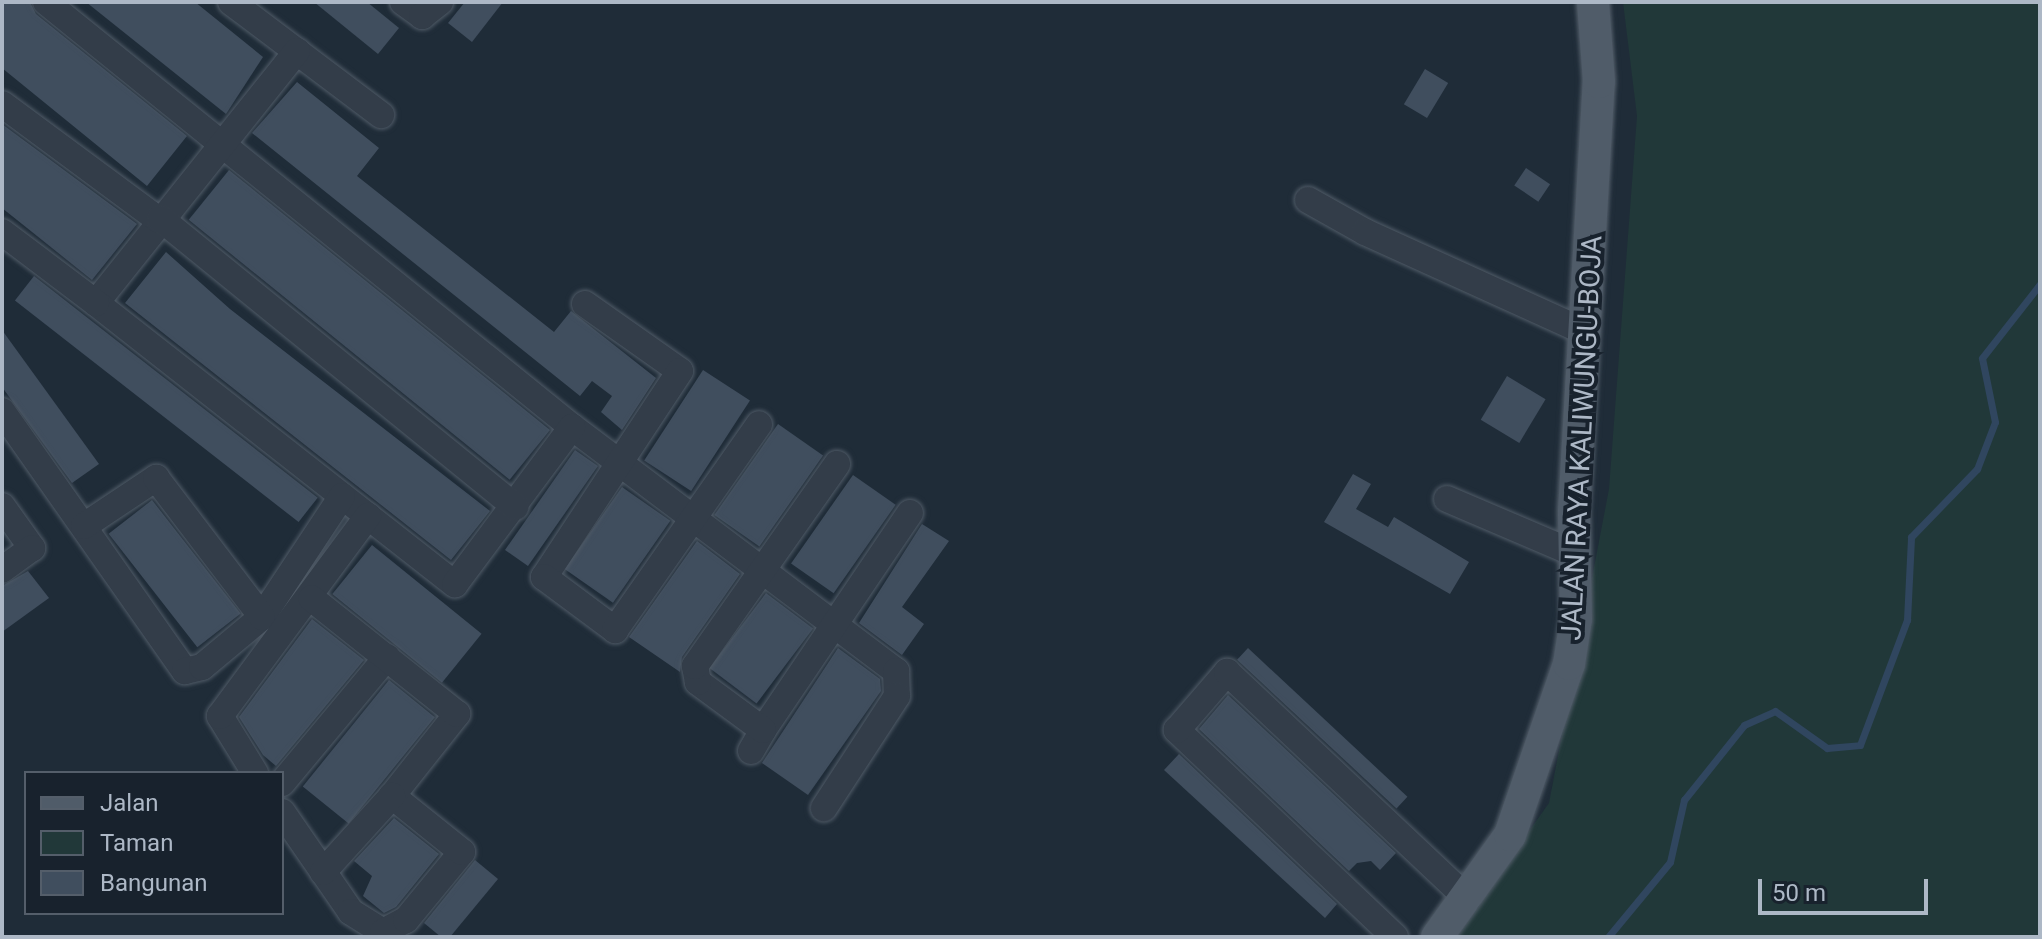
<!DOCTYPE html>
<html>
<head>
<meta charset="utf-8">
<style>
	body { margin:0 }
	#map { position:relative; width:2042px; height:939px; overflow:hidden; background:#1f2c38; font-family:Roboto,sans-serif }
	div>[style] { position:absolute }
	.green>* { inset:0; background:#213839 }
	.stream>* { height:7px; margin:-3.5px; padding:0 3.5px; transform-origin:3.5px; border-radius:3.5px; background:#30465f }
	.building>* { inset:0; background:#404e5e; transform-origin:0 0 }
	.roads { filter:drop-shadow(0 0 2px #505b67) drop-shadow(0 0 2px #505b67) }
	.minor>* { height:26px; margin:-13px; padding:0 13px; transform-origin:13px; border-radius:13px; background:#333d49 }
	.major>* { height:32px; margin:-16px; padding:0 16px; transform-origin:16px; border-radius:16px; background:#505c69 }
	span { translate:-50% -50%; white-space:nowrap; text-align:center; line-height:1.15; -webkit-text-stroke:8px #18222d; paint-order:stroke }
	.street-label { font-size:28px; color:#adb8c6 }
	.frame { position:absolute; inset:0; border:4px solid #adb8c6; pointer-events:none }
	.legend { position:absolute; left:24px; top:771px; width:260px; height:144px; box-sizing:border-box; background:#18222d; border:2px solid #545e6a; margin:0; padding:10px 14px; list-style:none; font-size:24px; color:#adb8c6 }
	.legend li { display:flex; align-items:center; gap:16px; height:40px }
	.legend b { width:40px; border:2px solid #545e6a }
	.scale { position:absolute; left:1758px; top:879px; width:170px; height:36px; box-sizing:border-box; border:4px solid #adb8c6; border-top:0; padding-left:10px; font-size:24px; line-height:28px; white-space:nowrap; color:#adb8c6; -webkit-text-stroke:6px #18222d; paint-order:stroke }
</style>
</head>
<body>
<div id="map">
	<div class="green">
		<div style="clip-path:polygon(1623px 2px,2040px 2px,2040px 937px,1454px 937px,1549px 803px,1609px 489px,1637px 116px)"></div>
	</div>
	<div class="stream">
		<div style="left:1608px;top:937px;width:97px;rotate:-50.4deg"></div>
		<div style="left:1670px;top:862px;width:64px;rotate:-77.3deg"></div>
		<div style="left:1684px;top:800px;width:96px;rotate:-51.3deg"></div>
		<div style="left:1744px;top:725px;width:34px;rotate:-24deg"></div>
		<div style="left:1775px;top:711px;width:64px;rotate:35.4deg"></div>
		<div style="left:1827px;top:748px;width:33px;rotate:-5deg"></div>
		<div style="left:1860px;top:745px;width:134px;rotate:-69.4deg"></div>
		<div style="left:1907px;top:620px;width:83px;rotate:-87.2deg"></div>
		<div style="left:1911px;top:537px;width:95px;rotate:-45.9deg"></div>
		<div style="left:1977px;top:469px;width:50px;rotate:-69deg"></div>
		<div style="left:1995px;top:422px;width:65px;rotate:-101.5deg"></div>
		<div style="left:1982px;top:358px;width:94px;rotate:-51.9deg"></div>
	</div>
	<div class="building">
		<div style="clip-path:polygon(2px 2px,30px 2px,36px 14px,187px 136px,147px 186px,2px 68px)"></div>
		<div style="clip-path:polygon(86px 2px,195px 2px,263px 57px,226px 114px)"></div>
		<div style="clip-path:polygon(314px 2px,367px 2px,399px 28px,378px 54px)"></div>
		<div style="clip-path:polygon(465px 2px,503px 2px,472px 42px,448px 23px)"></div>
		<div style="left:1425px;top:69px;width:27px;height:41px;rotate:31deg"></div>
		<div style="clip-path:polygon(297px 82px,379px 148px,357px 176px,554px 332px,571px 311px,656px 378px,622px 430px,601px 412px,612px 396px,592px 381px,580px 396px,252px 133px)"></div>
		<div style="clip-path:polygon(2px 124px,137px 224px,92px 280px,2px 208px)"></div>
		<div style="left:1526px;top:168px;width:29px;height:21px;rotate:34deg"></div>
		<div style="left:229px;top:170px;width:413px;height:64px;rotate:39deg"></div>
		<div style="clip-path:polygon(166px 252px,230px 309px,490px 511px,451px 560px,125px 303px)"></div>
		<div style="left:34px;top:276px;width:360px;height:31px;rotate:38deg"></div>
		<div style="clip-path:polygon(2px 330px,99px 464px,72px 483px,2px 387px)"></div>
		<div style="left:703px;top:370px;width:56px;height:108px;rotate:33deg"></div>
		<div style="left:1507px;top:376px;width:45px;height:51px;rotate:31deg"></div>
		<div style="left:778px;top:424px;width:55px;height:111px;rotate:35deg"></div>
		<div style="left:575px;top:450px;width:28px;height:122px;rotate:35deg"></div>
		<div style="clip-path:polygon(1353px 474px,1371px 484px,1356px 509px,1388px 527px,1394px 517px,1469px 562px,1450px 594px,1324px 522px)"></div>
		<div style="left:853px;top:475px;width:52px;height:108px;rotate:35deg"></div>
		<div style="left:622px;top:487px;width:59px;height:100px;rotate:35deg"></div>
		<div style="left:152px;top:500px;width:144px;height:55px;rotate:52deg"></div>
		<div style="clip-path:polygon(922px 524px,949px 541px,902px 607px,924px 624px,902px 655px,859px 623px)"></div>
		<div style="clip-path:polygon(697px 541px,740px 574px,682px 657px,680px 672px,629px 637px)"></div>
		<div style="left:372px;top:545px;width:141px;height:63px;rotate:39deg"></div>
		<div style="clip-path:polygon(28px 571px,49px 598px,2px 632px,2px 586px)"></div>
		<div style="left:766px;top:593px;width:59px;height:94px;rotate:37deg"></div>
		<div style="clip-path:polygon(312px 619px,364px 660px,276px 766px,263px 755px,239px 717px)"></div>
		<div style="clip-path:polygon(838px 648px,880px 679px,881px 691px,808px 795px,762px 763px)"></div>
		<div style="left:1248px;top:648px;width:218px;height:16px;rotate:43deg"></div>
		<div style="left:389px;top:680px;width:59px;height:137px;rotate:39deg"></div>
		<div style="clip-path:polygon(1228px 695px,1396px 853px,1380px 870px,1371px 861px,1357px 863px,1349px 871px,1199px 729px)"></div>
		<div style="clip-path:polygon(1179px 754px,1337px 904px,1325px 918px,1164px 770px)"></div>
		<div style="clip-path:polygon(394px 818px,439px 854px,396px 907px,384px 913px,363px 896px,372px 876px,354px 861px)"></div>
		<div style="clip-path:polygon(475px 860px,498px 879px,450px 937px,441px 937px,424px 923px)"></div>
	</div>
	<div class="roads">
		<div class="minor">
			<div style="left:46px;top:2px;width:676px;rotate:38.94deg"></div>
			<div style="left:572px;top:427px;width:406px;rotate:37deg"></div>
			<div style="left:896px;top:671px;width:25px;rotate:88deg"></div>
			<div style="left:897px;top:696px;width:134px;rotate:123.1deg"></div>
			<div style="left:231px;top:2px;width:188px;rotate:37deg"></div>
			<div style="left:403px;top:2px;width:24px;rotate:36deg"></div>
			<div style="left:422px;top:16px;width:23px;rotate:-38deg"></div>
			<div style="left:297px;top:51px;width:322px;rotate:128.6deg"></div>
			<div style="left:96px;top:303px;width:456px;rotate:38.1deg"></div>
			<div style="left:455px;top:584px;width:196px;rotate:-53.3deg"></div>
			<div style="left:2px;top:104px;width:195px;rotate:36.5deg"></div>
			<div style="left:1308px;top:200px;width:65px;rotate:29.3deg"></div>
			<div style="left:1365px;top:232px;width:242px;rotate:24.4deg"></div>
			<div style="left:160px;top:218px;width:458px;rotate:39.1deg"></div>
			<div style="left:2px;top:232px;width:118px;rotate:37.1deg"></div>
			<div style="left:585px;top:304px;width:116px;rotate:35.2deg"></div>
			<div style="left:680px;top:371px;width:247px;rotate:123.4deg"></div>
			<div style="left:544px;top:577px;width:89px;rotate:36.7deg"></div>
			<div style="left:615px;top:630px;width:251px;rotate:-55deg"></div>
			<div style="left:2px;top:411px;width:318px;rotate:54.9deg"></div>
			<div style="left:185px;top:671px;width:17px;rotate:-13deg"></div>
			<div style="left:202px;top:667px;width:78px;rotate:-39.8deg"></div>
			<div style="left:262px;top:617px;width:145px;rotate:-56.5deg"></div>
			<div style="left:1447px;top:499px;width:140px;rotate:23.1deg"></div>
			<div style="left:2px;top:506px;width:52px;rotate:54.5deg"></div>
			<div style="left:32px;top:548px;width:37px;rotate:144deg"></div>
			<div style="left:84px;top:526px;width:87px;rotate:-33.7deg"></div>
			<div style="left:156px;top:478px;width:175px;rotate:52.7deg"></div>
			<div style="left:763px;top:730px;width:262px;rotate:-55.9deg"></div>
			<div style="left:751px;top:751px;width:24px;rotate:-60deg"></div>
			<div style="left:763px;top:730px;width:81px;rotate:-143.6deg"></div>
			<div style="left:698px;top:682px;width:16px;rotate:-101deg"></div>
			<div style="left:695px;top:666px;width:247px;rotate:-54.9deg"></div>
			<div style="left:255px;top:773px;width:67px;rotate:-121.6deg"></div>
			<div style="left:220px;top:716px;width:249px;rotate:-53.5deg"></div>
			<div style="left:282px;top:783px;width:164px;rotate:-50.2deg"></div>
			<div style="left:282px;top:812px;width:121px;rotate:55.4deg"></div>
			<div style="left:351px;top:912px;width:38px;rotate:32deg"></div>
			<div style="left:383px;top:932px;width:26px;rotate:-28deg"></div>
			<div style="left:406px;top:920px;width:88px;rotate:-50.5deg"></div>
			<div style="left:462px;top:852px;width:90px;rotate:-141.3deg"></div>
			<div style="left:392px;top:796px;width:105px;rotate:-51.6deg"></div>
			<div style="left:457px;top:714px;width:186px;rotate:-141.5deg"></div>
			<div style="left:323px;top:872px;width:103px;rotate:-47.8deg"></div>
			<div style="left:1395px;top:937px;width:301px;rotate:-136.5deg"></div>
			<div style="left:1177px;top:730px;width:77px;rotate:-49.2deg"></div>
			<div style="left:1227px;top:672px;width:331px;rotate:43.3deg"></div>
		</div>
		<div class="major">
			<div style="left:1437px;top:937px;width:125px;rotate:-54.4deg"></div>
			<div style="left:1510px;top:835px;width:181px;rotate:-71deg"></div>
			<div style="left:1569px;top:664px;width:46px;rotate:-81.2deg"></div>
			<div style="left:1576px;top:619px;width:108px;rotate:-91.1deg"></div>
			<div style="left:1574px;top:511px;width:430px;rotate:-86.7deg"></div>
			<div style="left:1599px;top:82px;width:80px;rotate:-94.3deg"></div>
		</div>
	</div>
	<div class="street-label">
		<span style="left:1582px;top:438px;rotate:-87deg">JALAN RAYA KALIWUNGU-BOJA</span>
	</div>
	<div class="frame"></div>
	<ul class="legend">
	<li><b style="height:10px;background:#505c69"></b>Jalan</li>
	<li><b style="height:22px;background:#213839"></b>Taman</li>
	<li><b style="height:22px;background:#404e5e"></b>Bangunan</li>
	</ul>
	<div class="scale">50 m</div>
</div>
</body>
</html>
